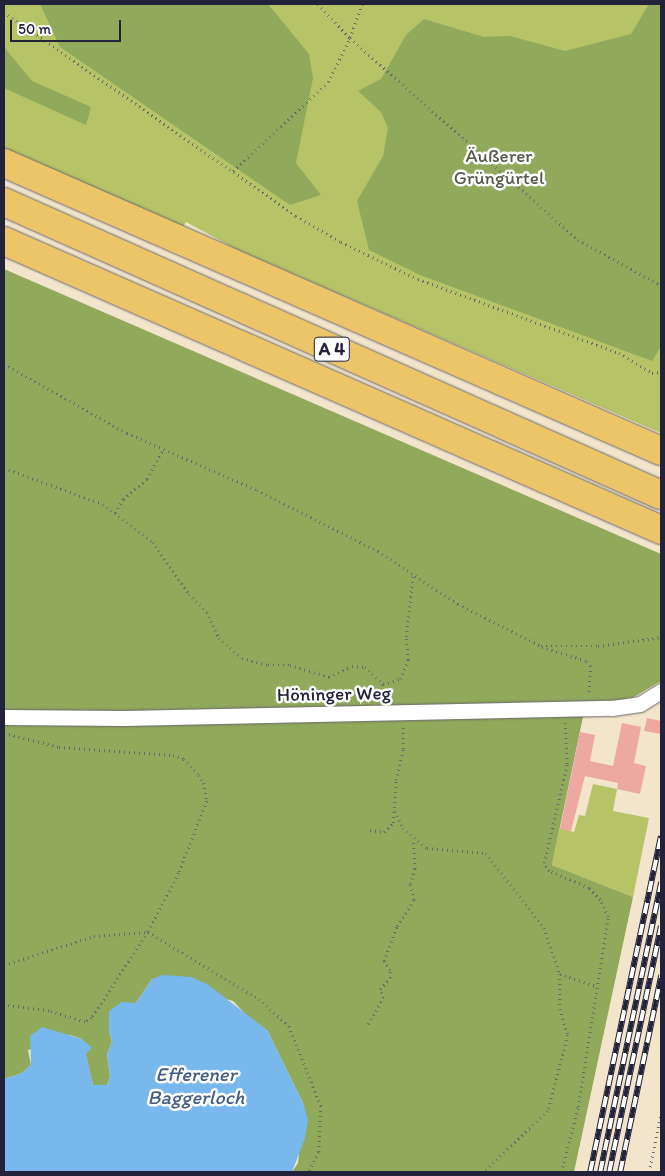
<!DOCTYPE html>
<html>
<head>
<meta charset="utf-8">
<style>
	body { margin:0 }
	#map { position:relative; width:665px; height:1176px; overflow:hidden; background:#f2e5cb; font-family:Itim,sans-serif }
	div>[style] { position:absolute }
	.green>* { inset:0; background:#b6c366 }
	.forest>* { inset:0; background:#90a95b }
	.water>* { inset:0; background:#78b8ed }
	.building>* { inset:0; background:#eda9a1 }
	.path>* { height:2.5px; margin-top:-1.25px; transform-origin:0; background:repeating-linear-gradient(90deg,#6b666d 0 1px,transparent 0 5px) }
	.roads { filter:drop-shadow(0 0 1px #6b666d) drop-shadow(0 0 1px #6b666d) }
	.street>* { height:15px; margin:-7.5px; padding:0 7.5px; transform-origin:7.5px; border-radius:7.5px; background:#fff }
	.highway>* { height:28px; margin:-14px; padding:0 14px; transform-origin:14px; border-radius:14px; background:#edc569 }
	.rail>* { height:5.5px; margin-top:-2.75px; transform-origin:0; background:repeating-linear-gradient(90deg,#fff 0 11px,#22223b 0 22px); box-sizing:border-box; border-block:1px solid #22223b }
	span { translate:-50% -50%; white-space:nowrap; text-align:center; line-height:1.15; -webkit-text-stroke:5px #fff; paint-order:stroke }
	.shield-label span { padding:1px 4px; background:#fff; border:1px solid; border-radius:4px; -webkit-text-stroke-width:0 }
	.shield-label { font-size:18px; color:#22223b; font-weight:700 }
	.park-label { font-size:19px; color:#565a4a }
	.street-label { font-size:19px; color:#22223b }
	.water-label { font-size:20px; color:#445e82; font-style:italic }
	.frame { position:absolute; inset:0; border:5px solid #22223b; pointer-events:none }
	.scale { position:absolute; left:10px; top:20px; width:111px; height:22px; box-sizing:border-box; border:2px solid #22223b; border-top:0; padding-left:6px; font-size:15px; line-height:18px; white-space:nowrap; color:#22223b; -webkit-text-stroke:4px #fff; paint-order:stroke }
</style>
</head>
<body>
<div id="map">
	<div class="green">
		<div style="clip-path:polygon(4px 4px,661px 4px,661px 433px,238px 250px,186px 222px,182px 229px,4px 151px)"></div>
		<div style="clip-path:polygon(593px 784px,617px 789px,613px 811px,649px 818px,633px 897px,552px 865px,560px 828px,574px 832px,579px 815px,585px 816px)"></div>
	</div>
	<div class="forest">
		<div style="clip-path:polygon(40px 4px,268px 4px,309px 54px,313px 78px,296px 163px,321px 195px,290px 205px,60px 47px)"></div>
		<div style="clip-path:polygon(649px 4px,661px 4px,661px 346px,652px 361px,420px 275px,369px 250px,357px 201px,383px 156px,388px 128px,381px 112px,358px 91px,381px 79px,406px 35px,424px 19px,484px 37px,510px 36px,565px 51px,631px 34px)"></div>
		<div style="clip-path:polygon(4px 47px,32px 81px,91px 107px,86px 125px,4px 88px)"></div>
		<div style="clip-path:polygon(4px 269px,661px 554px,661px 681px,627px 701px,222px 711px,4px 711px)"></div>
		<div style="clip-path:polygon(584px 712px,552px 865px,633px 897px,574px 1172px,292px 1172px,298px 1163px,304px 1105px,267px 1030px,250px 1019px,233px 1001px,152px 979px,136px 1003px,110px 1011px,109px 1031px,112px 1042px,107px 1054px,110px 1076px,107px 1085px,93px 1085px,82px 1039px,70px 1035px,28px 1050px,31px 1065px,22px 1073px,4px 1079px,4px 723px)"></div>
	</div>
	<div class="water">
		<div style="clip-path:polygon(163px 975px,191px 977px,207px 984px,267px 1030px,304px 1105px,308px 1120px,305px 1138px,292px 1172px,4px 1172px,4px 1079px,22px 1073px,31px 1065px,30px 1036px,42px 1027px,82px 1039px,92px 1048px,86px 1054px,93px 1085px,107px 1085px,110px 1076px,107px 1054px,112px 1042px,109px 1031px,109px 1011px,122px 1002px,136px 1003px,152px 979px)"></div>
	</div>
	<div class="building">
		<div style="clip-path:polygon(647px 718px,661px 721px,661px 734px,644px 731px)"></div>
		<div style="clip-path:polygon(622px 723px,641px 727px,634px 763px,646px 766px,640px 794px,617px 789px,618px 783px,585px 776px,571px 831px,560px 829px,580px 732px,595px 735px,590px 761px,613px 766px)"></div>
	</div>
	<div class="path">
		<div style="left:318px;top:4px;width:47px;rotate:46.7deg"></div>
		<div style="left:350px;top:38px;width:305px;rotate:41.5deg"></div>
		<div style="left:578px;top:240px;width:94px;rotate:28.5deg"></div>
		<div style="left:4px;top:12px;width:356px;rotate:34.9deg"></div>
		<div style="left:296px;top:216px;width:52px;rotate:30deg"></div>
		<div style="left:341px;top:242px;width:85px;rotate:25.7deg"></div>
		<div style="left:418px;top:279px;width:214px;rotate:20.2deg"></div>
		<div style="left:619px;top:353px;width:39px;rotate:31deg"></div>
		<div style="left:652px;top:373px;width:9px;rotate:-6deg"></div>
		<div style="left:233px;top:171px;width:130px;rotate:-43.1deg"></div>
		<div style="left:328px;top:82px;width:49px;rotate:-63.4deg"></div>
		<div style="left:350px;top:38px;width:36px;rotate:-71deg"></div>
		<div style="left:4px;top:364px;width:141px;rotate:29.3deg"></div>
		<div style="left:127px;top:433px;width:142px;rotate:23.7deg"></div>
		<div style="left:257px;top:490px;width:136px;rotate:26.8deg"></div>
		<div style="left:378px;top:551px;width:96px;rotate:33.5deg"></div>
		<div style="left:458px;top:604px;width:93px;rotate:26.8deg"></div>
		<div style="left:541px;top:646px;width:57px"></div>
		<div style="left:598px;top:646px;width:64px;rotate:-8.1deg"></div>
		<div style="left:4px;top:468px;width:105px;rotate:20deg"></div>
		<div style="left:103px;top:504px;width:63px;rotate:37.2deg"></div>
		<div style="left:153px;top:542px;width:63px;rotate:55.3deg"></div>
		<div style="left:189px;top:594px;width:25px;rotate:45deg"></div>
		<div style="left:207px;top:612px;width:29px;rotate:65deg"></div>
		<div style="left:219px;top:638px;width:30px;rotate:41deg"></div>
		<div style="left:242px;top:658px;width:27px;rotate:15deg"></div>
		<div style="left:268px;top:665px;width:22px"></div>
		<div style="left:290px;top:665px;width:41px;rotate:17.1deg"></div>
		<div style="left:329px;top:677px;width:25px;rotate:-26deg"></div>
		<div style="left:352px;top:666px;width:13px;rotate:4deg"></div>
		<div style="left:365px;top:667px;width:25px;rotate:43deg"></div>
		<div style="left:383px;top:684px;width:15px;rotate:67deg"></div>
		<div style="left:115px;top:513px;width:16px;rotate:-60deg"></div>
		<div style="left:123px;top:499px;width:31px;rotate:-40deg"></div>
		<div style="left:147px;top:479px;width:34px;rotate:-62deg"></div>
		<div style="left:542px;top:647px;width:47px;rotate:17.3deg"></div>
		<div style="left:587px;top:661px;width:6px;rotate:51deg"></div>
		<div style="left:591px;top:666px;width:28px;rotate:94deg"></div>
		<div style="left:383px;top:684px;width:18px;rotate:-16deg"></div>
		<div style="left:400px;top:679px;width:21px;rotate:-67deg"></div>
		<div style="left:408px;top:660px;width:23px;rotate:-95deg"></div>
		<div style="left:406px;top:637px;width:62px;rotate:-83.6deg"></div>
		<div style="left:4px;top:733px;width:57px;rotate:14.3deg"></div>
		<div style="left:59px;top:747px;width:114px;rotate:4deg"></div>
		<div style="left:173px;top:755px;width:12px;rotate:20deg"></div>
		<div style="left:184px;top:759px;width:22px;rotate:47deg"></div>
		<div style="left:199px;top:775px;width:9px;rotate:58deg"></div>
		<div style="left:204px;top:783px;width:18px;rotate:81deg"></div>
		<div style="left:207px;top:801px;width:77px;rotate:111.3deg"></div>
		<div style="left:179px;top:873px;width:67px;rotate:117.7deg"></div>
		<div style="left:148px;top:932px;width:103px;rotate:123.1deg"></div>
		<div style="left:92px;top:1018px;width:8px;rotate:150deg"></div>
		<div style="left:85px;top:1022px;width:38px;rotate:-163deg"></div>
		<div style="left:49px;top:1011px;width:45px;rotate:-172.4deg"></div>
		<div style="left:395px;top:811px;width:19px;rotate:65deg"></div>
		<div style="left:403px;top:828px;width:31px;rotate:40deg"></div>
		<div style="left:427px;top:848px;width:59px;rotate:4.8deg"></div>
		<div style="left:486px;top:853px;width:95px;rotate:52.3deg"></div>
		<div style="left:544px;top:928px;width:49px;rotate:70.8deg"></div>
		<div style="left:560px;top:974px;width:35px;rotate:90deg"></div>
		<div style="left:560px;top:1009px;width:27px;rotate:73deg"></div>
		<div style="left:568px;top:1035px;width:79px;rotate:104.7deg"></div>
		<div style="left:548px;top:1111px;width:88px;rotate:136.4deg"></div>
		<div style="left:370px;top:830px;width:14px;rotate:8deg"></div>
		<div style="left:384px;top:832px;width:13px;rotate:-45deg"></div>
		<div style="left:393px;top:823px;width:43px;rotate:-86deg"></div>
		<div style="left:396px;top:780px;width:32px;rotate:-77deg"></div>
		<div style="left:403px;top:749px;width:23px;rotate:-90deg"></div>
		<div style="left:4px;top:965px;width:95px;rotate:-17.9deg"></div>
		<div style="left:94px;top:936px;width:54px;rotate:-4.2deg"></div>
		<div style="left:148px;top:932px;width:130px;rotate:31.1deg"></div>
		<div style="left:259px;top:999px;width:40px;rotate:42deg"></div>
		<div style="left:289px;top:1026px;width:86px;rotate:68.2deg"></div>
		<div style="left:321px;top:1106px;width:46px;rotate:92.5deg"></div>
		<div style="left:319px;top:1152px;width:22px;rotate:117deg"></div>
		<div style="left:560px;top:974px;width:40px;rotate:18.9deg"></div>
		<div style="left:368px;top:1024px;width:30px;rotate:-60deg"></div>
		<div style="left:383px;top:998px;width:9px;rotate:-108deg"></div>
		<div style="left:380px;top:989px;width:15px;rotate:-48deg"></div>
		<div style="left:390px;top:978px;width:8px;rotate:-90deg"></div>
		<div style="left:390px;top:970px;width:11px;rotate:-124deg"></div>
		<div style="left:384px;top:961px;width:37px;rotate:-70deg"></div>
		<div style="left:397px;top:926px;width:31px;rotate:-57deg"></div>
		<div style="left:414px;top:900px;width:16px;rotate:-104deg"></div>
		<div style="left:410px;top:884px;width:16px;rotate:-72deg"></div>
		<div style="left:415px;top:869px;width:30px;rotate:-94deg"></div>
		<div style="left:561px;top:1172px;width:67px;rotate:-75.3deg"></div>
		<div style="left:578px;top:1107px;width:192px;rotate:-81deg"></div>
		<div style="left:608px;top:917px;width:19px;rotate:-115deg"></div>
		<div style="left:600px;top:900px;width:16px;rotate:-133deg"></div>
		<div style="left:589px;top:888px;width:43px;rotate:-157deg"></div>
		<div style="left:549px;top:871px;width:9px;rotate:-122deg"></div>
		<div style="left:544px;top:863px;width:102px;rotate:-76.9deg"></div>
		<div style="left:567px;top:764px;width:41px;rotate:-92.8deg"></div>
		<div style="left:649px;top:1172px;width:60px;rotate:-78.5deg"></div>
	</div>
	<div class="roads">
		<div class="street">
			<div style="left:4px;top:717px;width:120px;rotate:0.5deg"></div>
			<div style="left:124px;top:718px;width:488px;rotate:-1.2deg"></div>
			<div style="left:612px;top:708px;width:28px;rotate:-8deg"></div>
			<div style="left:640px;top:704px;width:25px;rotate:-32deg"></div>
		</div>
		<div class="highway">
			<div style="left:4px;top:163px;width:717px;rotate:23.67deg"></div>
			<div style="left:4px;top:202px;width:719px;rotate:24.04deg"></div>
			<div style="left:4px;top:241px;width:718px;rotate:23.74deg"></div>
		</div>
	</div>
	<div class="rail">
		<div style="left:590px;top:1172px;width:343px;rotate:-78.1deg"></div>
		<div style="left:600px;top:1172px;width:296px;rotate:-78.1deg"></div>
		<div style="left:609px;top:1172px;width:251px;rotate:-78.1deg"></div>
		<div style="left:620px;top:1172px;width:201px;rotate:-78.2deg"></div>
	</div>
	<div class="shield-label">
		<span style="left:332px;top:349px">A 4</span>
	</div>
	<div class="park-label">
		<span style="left:499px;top:167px">Äußerer<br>Grüngürtel</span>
	</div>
	<div class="street-label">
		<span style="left:334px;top:694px;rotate:-1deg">Höninger Weg</span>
	</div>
	<div class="water-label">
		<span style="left:196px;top:1086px">Efferener<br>Baggerloch</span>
	</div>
	<div class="frame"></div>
	<div class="scale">50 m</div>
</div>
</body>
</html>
